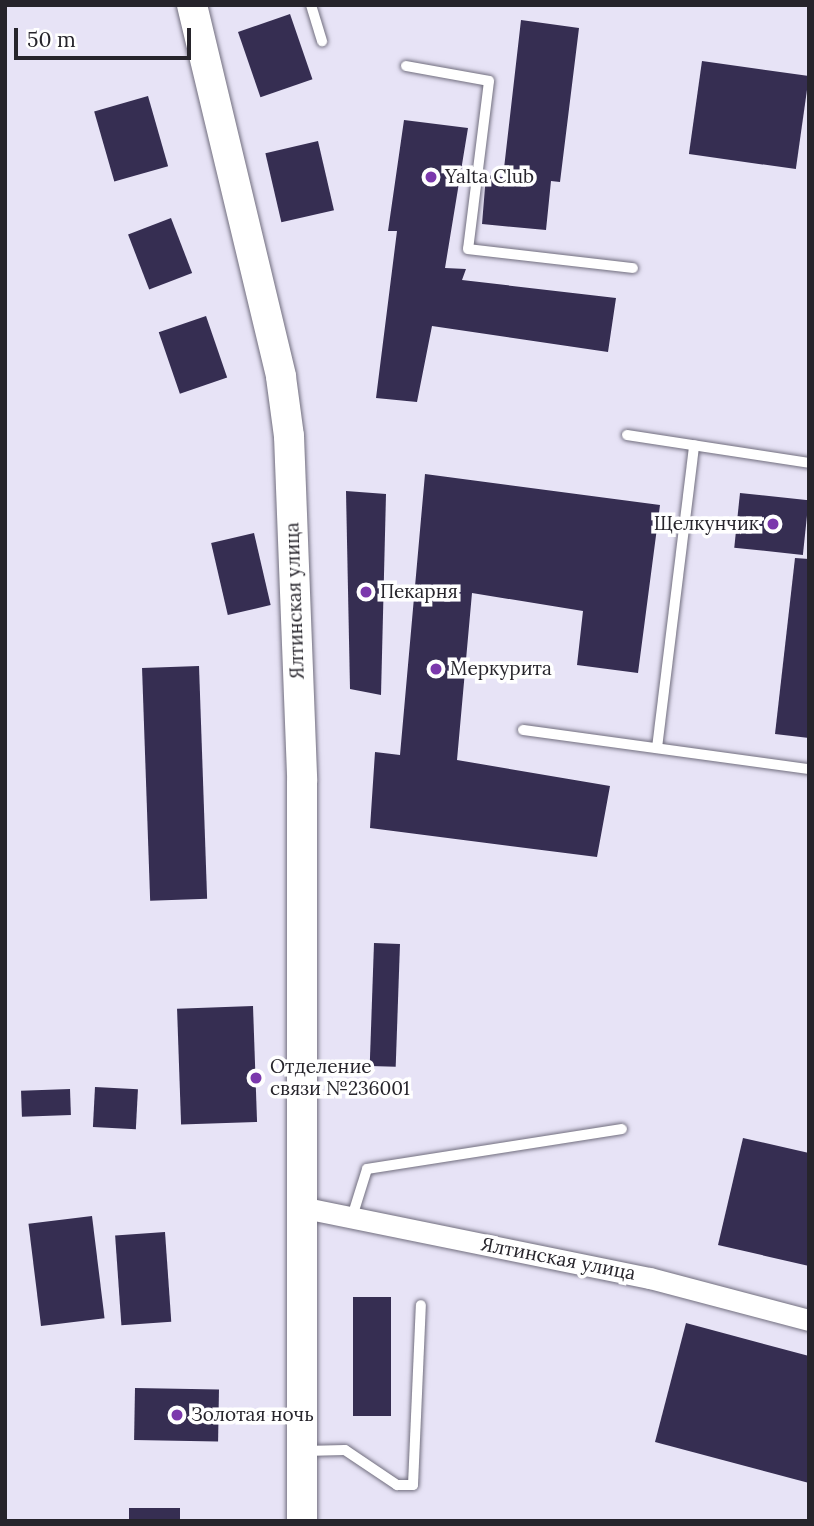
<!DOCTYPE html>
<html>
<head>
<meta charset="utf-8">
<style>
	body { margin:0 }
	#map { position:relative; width:814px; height:1526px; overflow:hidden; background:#e7e3f6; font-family:Lora,serif }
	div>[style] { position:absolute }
	.building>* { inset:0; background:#362e52; transform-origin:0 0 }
	.roads { filter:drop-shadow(0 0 2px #716e7e) drop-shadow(0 0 2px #716e7e) }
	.lane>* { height:10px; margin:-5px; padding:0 5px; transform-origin:5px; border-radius:5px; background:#fff }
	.street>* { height:21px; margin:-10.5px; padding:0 10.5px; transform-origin:10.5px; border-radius:10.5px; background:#fff }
	.secondary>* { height:30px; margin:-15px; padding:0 15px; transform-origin:15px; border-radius:15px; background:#fff }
	.dots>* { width:19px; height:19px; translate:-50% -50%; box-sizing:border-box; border:4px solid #fff; border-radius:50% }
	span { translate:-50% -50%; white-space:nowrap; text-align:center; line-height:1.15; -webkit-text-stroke:7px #fff; paint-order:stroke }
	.poi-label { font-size:19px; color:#26242b }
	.left { translate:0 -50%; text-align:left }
	.right { translate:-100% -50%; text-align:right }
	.street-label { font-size:19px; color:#26242b }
	.frame { position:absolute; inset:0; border:7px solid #26242b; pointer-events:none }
	.scale { position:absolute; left:14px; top:28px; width:177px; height:32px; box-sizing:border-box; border:4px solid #26242b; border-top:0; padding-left:9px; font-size:21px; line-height:24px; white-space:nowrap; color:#26242b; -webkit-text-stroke:5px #fff; paint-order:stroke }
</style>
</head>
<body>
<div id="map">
	<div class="building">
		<div style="left:290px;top:14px;width:69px;height:55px;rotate:71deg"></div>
		<div style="clip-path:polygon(521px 20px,579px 28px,560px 182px,551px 181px,546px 230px,482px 224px,486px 175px,503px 177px)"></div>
		<div style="left:702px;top:61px;width:108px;height:94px;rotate:8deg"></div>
		<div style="left:148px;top:96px;width:73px;height:56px;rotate:74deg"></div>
		<div style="clip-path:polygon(404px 120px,468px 128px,445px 268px,466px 269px,462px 280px,616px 298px,608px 352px,432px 326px,417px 402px,376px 398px,397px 231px,388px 231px)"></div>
		<div style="left:318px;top:141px;width:71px;height:54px;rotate:77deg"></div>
		<div style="left:171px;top:218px;width:59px;height:46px;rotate:69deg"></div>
		<div style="left:206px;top:316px;width:65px;height:50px;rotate:71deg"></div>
		<div style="clip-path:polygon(425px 474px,660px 505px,638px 673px,577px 665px,583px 611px,472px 593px,457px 760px,610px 786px,597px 857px,370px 828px,375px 752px,400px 755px)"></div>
		<div style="clip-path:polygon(346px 491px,386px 494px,381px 695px,350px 689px)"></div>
		<div style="left:740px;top:493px;width:69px;height:55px;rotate:6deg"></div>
		<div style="left:254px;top:533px;width:74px;height:44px;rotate:77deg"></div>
		<div style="clip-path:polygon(795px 558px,809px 559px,809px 738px,775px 734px)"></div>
		<div style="left:199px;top:666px;width:233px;height:57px;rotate:88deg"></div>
		<div style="left:374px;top:943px;width:26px;height:123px;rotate:2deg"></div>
		<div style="left:253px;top:1006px;width:116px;height:76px;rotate:88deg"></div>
		<div style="left:95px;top:1087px;width:43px;height:40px;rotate:3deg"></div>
		<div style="left:70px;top:1089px;width:26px;height:49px;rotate:88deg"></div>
		<div style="clip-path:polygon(743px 1138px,809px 1153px,809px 1266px,718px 1245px)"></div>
		<div style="left:92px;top:1216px;width:103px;height:64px;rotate:83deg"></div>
		<div style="left:165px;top:1232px;width:90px;height:50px;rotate:86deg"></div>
		<div style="left:353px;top:1297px;width:38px;height:119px"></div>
		<div style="clip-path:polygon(686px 1323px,809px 1356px,809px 1483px,655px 1442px)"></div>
		<div style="left:135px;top:1388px;width:84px;height:52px;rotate:1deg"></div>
		<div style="left:129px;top:1508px;width:51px;height:13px"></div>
	</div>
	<div class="roads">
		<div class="lane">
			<div style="left:311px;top:5px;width:38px;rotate:73deg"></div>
			<div style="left:406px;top:66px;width:84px;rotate:10.2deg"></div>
			<div style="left:489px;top:81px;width:169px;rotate:97.1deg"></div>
			<div style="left:468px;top:249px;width:166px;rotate:6.6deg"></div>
			<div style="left:627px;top:435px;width:184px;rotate:8.7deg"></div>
			<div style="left:523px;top:730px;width:289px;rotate:7.8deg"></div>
			<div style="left:657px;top:748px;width:305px;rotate:-83deg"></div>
			<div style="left:352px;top:1217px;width:50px;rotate:-72.6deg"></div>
			<div style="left:367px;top:1169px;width:258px;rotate:-8.9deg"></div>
			<div style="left:304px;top:1451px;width:41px;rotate:-1.4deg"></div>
			<div style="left:345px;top:1450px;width:63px;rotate:33.9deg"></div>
			<div style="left:397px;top:1485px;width:16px"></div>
			<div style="left:413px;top:1485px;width:180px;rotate:-87.5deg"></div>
		</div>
		<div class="street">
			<div style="left:305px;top:1208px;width:352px;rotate:11.5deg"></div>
			<div style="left:650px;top:1278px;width:164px;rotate:14.8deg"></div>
		</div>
		<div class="secondary">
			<div style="left:192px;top:5px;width:382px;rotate:76.5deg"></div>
			<div style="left:281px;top:377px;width:60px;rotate:82.3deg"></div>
			<div style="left:289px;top:436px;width:345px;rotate:87.8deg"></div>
			<div style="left:302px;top:781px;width:740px;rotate:90deg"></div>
		</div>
	</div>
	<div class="dots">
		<div style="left:431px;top:177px;background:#7b38ac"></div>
		<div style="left:773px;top:524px;background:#7b38ac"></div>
		<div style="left:366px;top:592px;background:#7b38ac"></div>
		<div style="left:436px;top:669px;background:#7b38ac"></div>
		<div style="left:256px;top:1078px;background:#7b38ac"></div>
		<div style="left:177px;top:1415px;background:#7b38ac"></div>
	</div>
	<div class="poi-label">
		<span class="left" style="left:445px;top:177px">Yalta Club</span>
		<span class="right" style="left:759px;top:524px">Щелкунчик</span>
		<span class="left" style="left:380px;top:592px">Пекарня</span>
		<span class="left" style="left:450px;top:669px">Меркурита</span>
		<span class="left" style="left:270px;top:1078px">Отделение<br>связи №236001</span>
		<span class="left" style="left:191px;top:1415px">Золотая ночь</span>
	</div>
	<div class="street-label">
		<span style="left:295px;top:601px;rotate:-92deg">Ялтинская улица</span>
		<span style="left:558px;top:1259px;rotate:11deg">Ялтинская улица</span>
	</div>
	<div class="frame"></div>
	<div class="scale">50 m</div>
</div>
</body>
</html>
